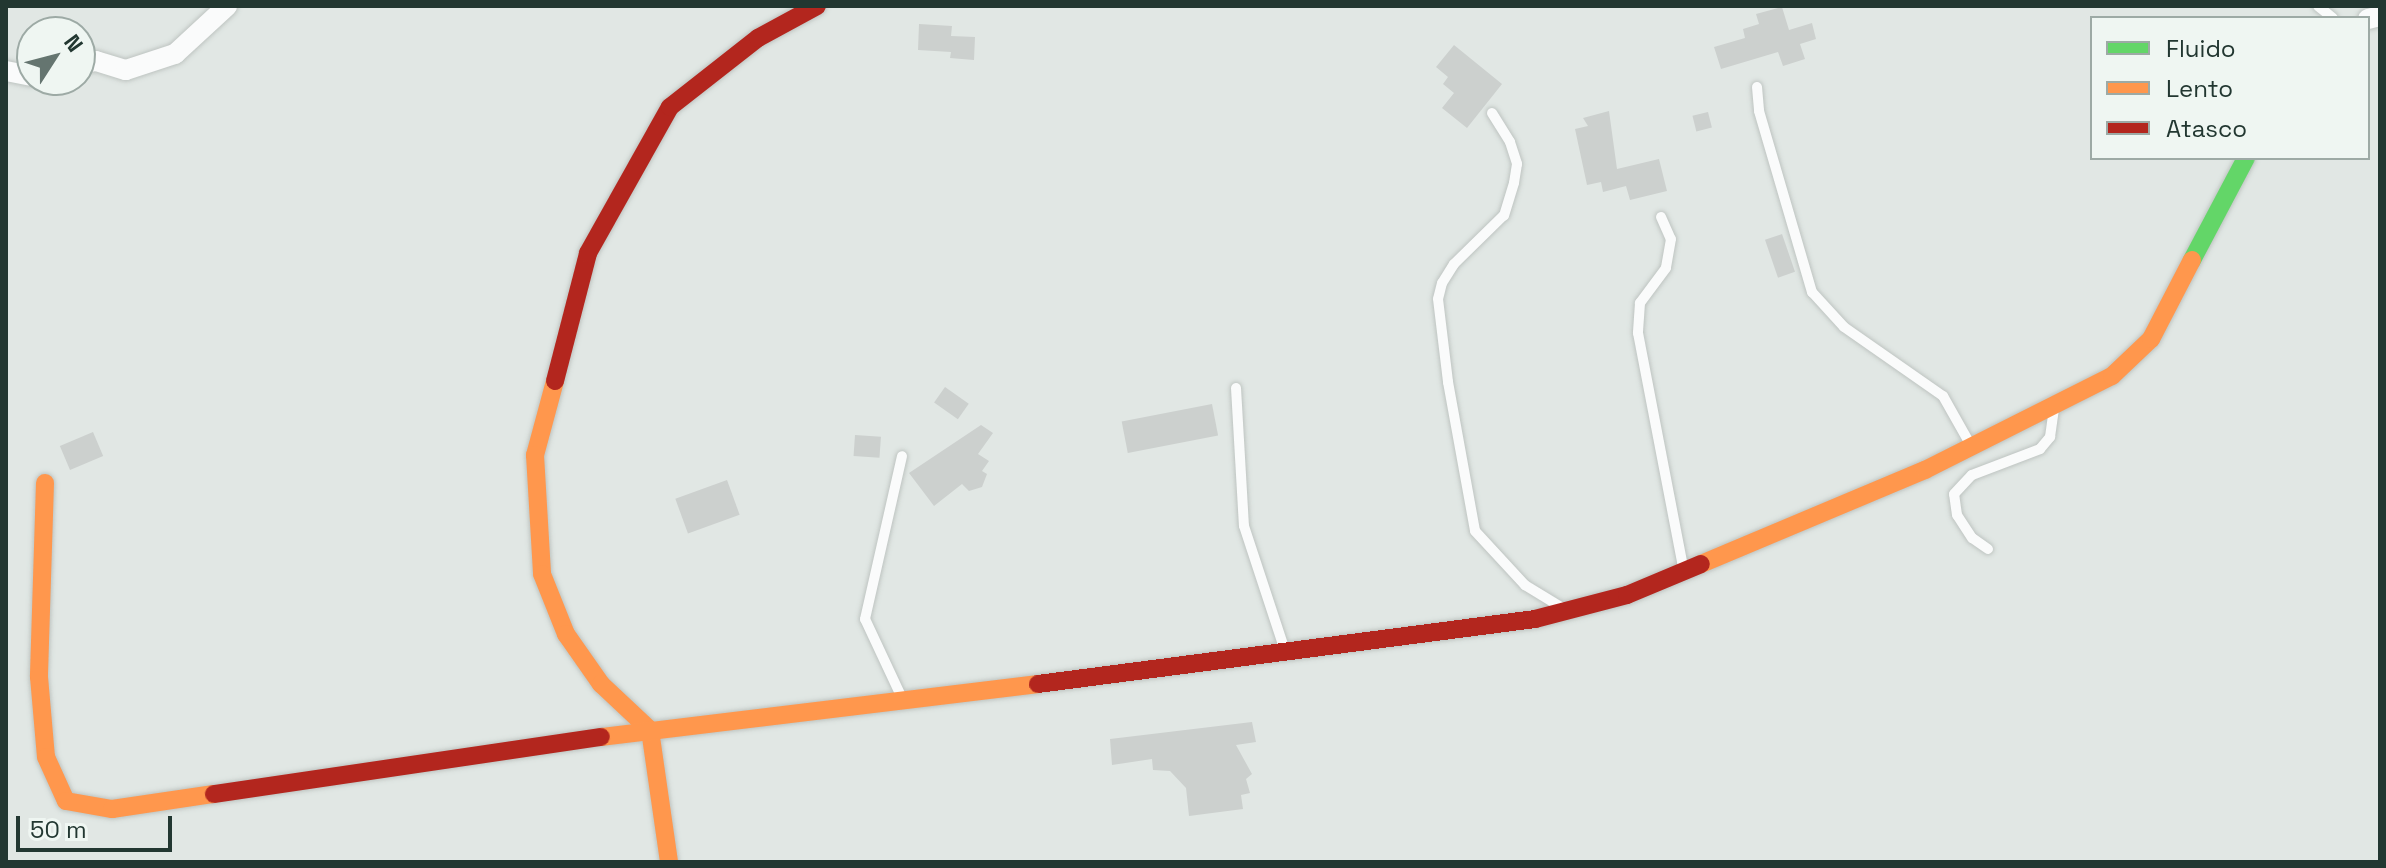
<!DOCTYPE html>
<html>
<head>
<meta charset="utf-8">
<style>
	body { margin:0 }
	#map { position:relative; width:2386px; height:868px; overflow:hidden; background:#e1e7e4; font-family:"Space Grotesk",sans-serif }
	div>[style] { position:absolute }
	.building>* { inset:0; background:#ccd0ce; transform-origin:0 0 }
	.roads { filter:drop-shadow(0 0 2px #bec4c1) drop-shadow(0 0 2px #bec4c1) }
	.lane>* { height:10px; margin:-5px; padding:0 5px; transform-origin:5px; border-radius:5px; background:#fafbfb }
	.street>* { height:20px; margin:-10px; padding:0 10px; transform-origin:10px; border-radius:10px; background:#fafbfb }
	.fast>* { height:18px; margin:-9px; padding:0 9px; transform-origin:9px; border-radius:9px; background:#63d668 }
	.slow>* { height:18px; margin:-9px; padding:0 9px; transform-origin:9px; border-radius:9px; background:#ff974d }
	.jam>* { height:18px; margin:-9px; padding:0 9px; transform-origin:9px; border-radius:9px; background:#b3261e }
	span { translate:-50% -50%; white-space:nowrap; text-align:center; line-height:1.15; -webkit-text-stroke:6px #eff6f2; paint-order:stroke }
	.frame { position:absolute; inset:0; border:8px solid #223731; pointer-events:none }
	.legend { position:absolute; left:2090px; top:16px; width:280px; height:144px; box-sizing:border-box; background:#eff6f2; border:2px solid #9daaa5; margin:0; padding:10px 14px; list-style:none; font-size:24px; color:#223731 }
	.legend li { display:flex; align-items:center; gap:16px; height:40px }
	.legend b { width:40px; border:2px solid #9daaa5 }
	.north { position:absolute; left:16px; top:16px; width:80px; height:80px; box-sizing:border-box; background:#eff6f2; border:2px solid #9daaa5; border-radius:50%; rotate:54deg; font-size:22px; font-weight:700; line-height:32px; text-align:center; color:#223731 }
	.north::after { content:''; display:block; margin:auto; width:28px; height:36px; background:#657570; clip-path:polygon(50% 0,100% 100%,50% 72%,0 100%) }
	.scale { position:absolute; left:16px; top:816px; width:156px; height:36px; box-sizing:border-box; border:4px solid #223731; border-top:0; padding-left:10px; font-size:24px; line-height:28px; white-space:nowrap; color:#223731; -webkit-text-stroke:6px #eff6f2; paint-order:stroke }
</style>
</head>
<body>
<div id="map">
	<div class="building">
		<div style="clip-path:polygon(1782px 7px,1789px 30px,1812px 23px,1816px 39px,1800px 44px,1805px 59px,1783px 66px,1778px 52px,1721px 69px,1714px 47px,1745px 38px,1743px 29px,1759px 24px,1756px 14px)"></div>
		<div style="clip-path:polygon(919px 24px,952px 26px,951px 36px,975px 37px,974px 60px,950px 58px,951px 52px,918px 50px)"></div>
		<div style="clip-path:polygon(1454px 45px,1502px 84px,1467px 128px,1442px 108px,1454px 93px,1443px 84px,1448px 77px,1436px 67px)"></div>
		<div style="clip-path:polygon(1609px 111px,1617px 169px,1659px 159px,1667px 191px,1630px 200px,1626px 186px,1603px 192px,1601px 182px,1587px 185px,1575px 129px,1588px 126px,1583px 118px)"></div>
		<div style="left:1708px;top:112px;width:16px;height:16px;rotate:76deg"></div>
		<div style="left:1782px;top:234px;width:40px;height:18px;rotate:71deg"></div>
		<div style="left:945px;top:387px;width:29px;height:19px;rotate:35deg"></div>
		<div style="left:1212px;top:404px;width:32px;height:92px;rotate:79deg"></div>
		<div style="clip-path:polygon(981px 425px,993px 433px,978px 454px,989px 461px,982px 471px,987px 474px,982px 487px,969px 491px,962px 484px,934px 506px,909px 473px)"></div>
		<div style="left:93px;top:432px;width:26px;height:36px;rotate:67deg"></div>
		<div style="left:855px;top:435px;width:26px;height:21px;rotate:4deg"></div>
		<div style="left:727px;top:480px;width:37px;height:55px;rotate:70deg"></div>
		<div style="clip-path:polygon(1252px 722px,1256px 742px,1236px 745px,1252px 774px,1246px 779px,1250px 793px,1241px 795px,1243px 809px,1189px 816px,1186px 788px,1170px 771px,1153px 770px,1152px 759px,1112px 765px,1110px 739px)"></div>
	</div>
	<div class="roads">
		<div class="lane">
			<div style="left:2318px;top:6px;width:19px;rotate:39deg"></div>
			<div style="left:1757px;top:87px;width:24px;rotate:85deg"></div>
			<div style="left:1759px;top:111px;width:189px;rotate:73.7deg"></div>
			<div style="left:1812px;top:292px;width:47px;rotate:47.6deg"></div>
			<div style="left:1844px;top:327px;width:121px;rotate:34.9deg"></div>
			<div style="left:1943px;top:396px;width:55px;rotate:60.6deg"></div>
			<div style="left:1492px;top:113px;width:34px;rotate:58deg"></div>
			<div style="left:1510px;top:142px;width:23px;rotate:72deg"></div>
			<div style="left:1517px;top:164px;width:19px;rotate:99deg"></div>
			<div style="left:1514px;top:183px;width:34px;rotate:107deg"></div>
			<div style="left:1504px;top:215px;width:70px;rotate:135.6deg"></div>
			<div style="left:1454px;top:264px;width:22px;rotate:122deg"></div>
			<div style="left:1442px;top:283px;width:16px;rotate:104deg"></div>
			<div style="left:1438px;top:299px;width:84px;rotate:83.1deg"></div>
			<div style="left:1448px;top:382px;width:151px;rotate:79.7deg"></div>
			<div style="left:1475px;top:531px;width:74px;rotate:47.2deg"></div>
			<div style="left:1525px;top:585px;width:42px;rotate:31.4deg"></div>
			<div style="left:1661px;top:217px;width:24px;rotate:66deg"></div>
			<div style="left:1671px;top:239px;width:29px;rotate:100deg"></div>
			<div style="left:1666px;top:268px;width:44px;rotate:126.6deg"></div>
			<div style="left:1640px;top:303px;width:30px;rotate:94deg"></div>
			<div style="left:1638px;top:333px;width:238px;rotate:79.1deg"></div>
			<div style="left:1236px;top:388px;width:138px;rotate:86.7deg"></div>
			<div style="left:1244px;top:526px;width:132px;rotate:71.8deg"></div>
			<div style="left:1988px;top:549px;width:19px;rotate:-145deg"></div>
			<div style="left:1972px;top:538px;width:27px;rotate:-123deg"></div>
			<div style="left:1957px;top:515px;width:21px;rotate:-98deg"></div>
			<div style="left:1954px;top:494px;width:26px;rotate:-47deg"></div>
			<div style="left:1972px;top:475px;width:73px;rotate:-20.9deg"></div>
			<div style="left:2040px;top:449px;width:16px;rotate:-50deg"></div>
			<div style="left:2050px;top:437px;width:27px;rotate:-82deg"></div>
			<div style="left:902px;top:698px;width:87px;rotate:-115.1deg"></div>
			<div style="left:865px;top:619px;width:167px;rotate:-77.2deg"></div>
		</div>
		<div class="street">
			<div style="left:2368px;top:19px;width:12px;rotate:-14deg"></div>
			<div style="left:80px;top:64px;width:16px;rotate:-11deg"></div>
			<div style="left:96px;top:61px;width:31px;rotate:17deg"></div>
			<div style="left:126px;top:70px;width:52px;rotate:-18.1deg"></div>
			<div style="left:175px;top:54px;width:71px;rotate:-42.7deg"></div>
			<div style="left:6px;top:71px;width:26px;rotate:11deg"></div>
			<div style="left:49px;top:80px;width:4px"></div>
		</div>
		<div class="fast">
			<div style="left:2192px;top:260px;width:115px;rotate:-62.1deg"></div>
		</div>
		<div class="slow">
			<div style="left:555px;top:381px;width:77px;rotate:105.1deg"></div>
			<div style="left:535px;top:455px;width:119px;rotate:86.6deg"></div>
			<div style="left:542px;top:574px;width:65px;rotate:68.2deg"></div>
			<div style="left:566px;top:634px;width:61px;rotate:55deg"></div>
			<div style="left:601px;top:684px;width:67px;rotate:43.2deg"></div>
			<div style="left:650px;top:730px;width:133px;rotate:81.8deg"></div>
			<div style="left:45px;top:483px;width:194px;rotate:91.8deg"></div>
			<div style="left:39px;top:677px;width:80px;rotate:85deg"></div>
			<div style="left:46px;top:757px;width:48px;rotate:65.6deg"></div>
			<div style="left:66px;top:801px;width:47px;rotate:9.9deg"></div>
			<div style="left:112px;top:809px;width:103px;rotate:-8.4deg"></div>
			<div style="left:1701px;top:564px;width:243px;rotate:-22.8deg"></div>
			<div style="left:1925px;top:470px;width:209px;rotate:-26.7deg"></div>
			<div style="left:2112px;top:376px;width:54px;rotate:-43.5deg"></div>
			<div style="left:2151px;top:339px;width:89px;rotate:-62.6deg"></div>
			<div style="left:601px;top:737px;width:440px;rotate:-6.9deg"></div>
		</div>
		<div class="jam">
			<div style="left:555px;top:381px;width:132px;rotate:-75.5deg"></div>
			<div style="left:588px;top:253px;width:167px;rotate:-60.7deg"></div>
			<div style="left:670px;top:107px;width:112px;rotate:-38.1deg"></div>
			<div style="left:758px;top:38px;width:67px;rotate:-28.5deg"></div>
			<div style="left:1038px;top:684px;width:501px;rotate:-7.45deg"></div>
			<div style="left:1535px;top:619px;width:95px;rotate:-14.6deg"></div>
			<div style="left:1627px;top:595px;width:80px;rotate:-22.7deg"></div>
			<div style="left:214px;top:794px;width:391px;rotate:-8.4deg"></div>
		</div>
	</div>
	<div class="frame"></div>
	<ul class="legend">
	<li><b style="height:10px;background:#63d668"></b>Fluido</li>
	<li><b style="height:10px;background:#ff974d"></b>Lento</li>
	<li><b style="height:10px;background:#b3261e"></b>Atasco</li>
	</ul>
	<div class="north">N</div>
	<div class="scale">50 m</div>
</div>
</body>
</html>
